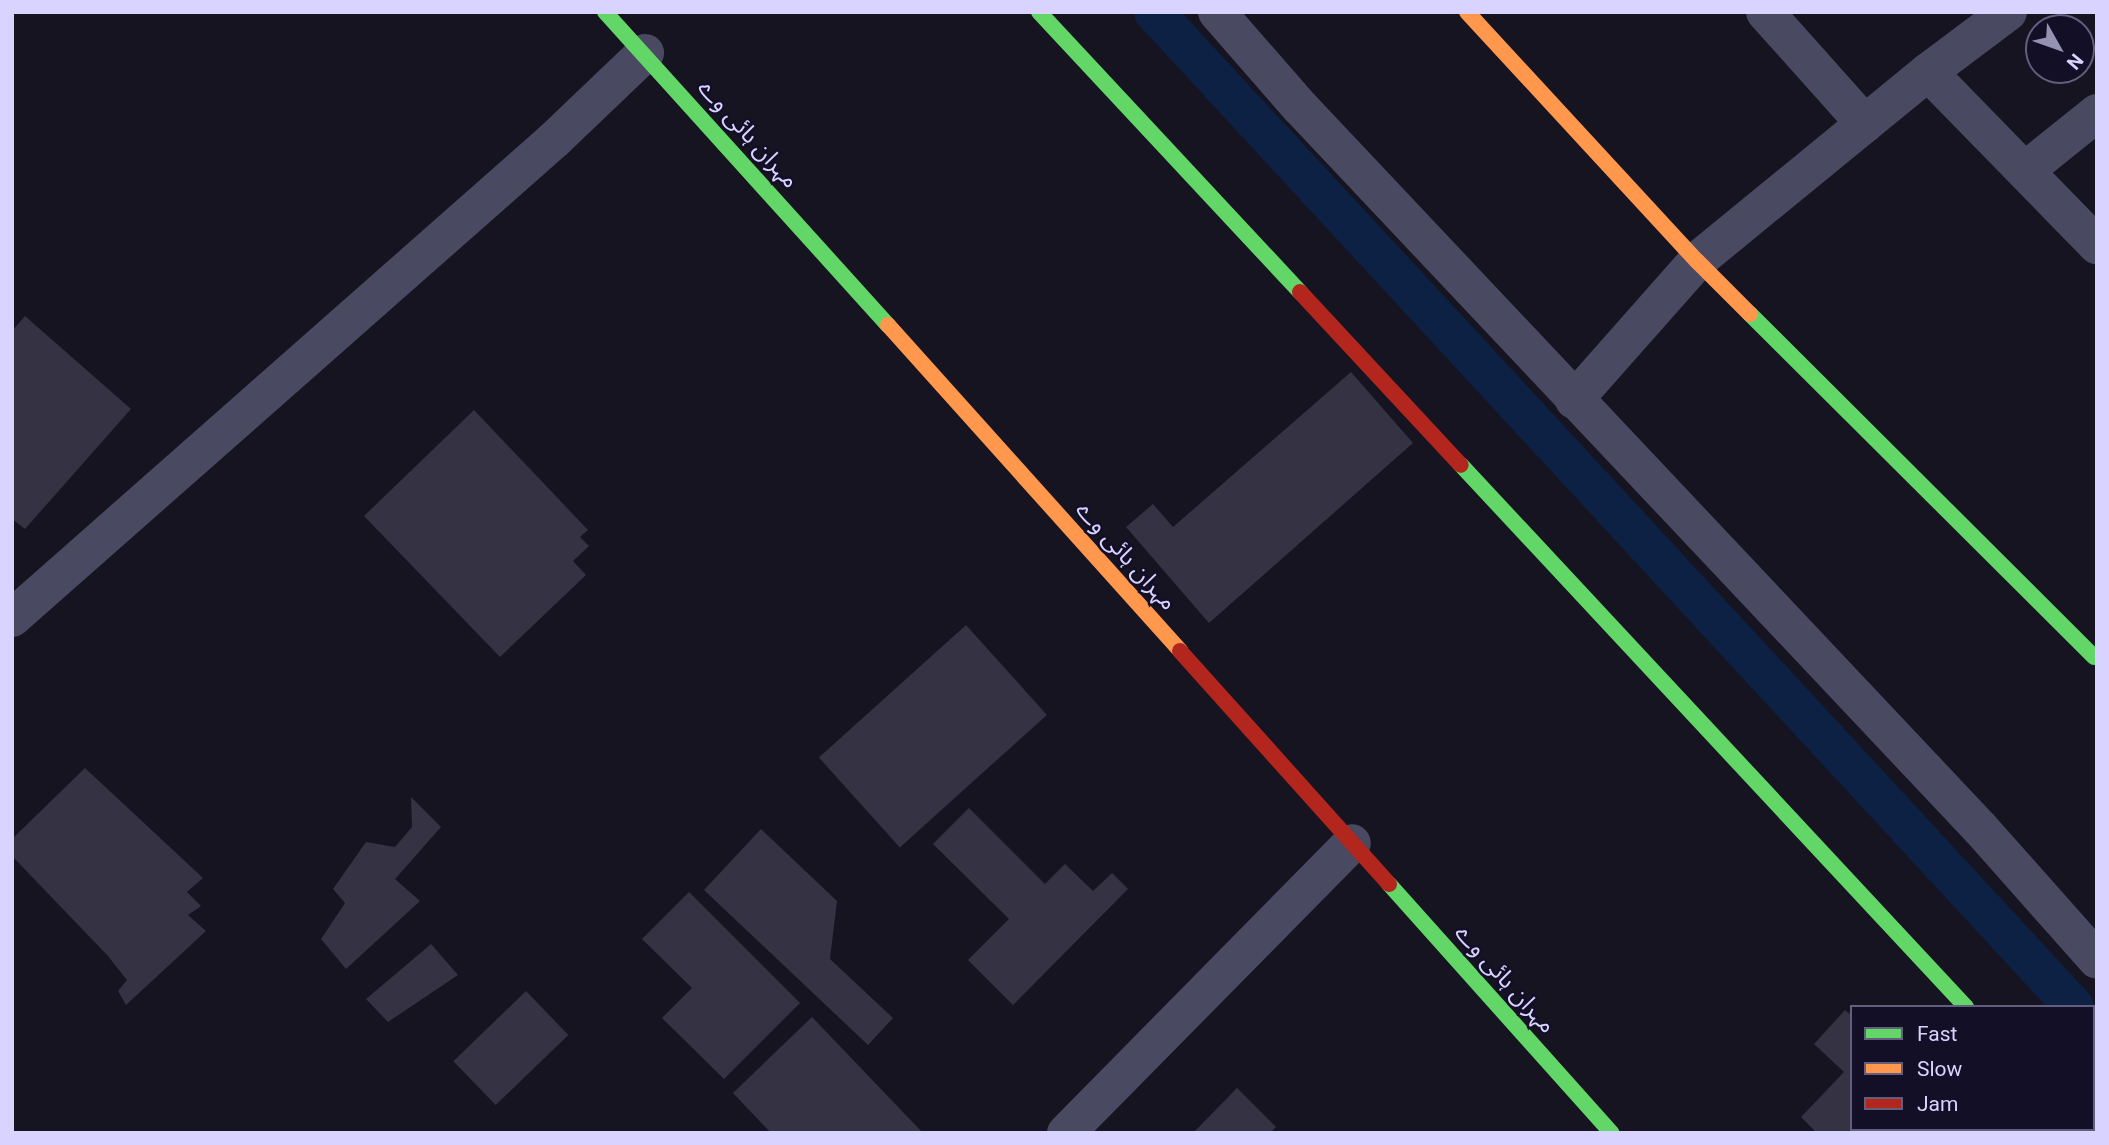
<!DOCTYPE html>
<html>
<head>
<meta charset="utf-8">
<style>
	body { margin:0 }
	#map { position:relative; width:2109px; height:1145px; overflow:hidden; background:#161421; font-family:Roboto,"Noto Sans Arabic",sans-serif }
	div>[style] { position:absolute }
	.canal>* { height:40px; margin:-20px; padding:0 20px; transform-origin:20px; border-radius:20px; background:#0d2144 }
	.building>* { inset:0; background:#343243; transform-origin:0 0 }
	.street>* { height:38px; margin:-19px; padding:0 19px; transform-origin:19px; border-radius:19px; background:#4a4962 }
	.fast>* { height:16px; margin:-8px; padding:0 8px; transform-origin:8px; border-radius:8px; background:#63d668 }
	.slow>* { height:16px; margin:-8px; padding:0 8px; transform-origin:8px; border-radius:8px; background:#ff974d }
	.jam>* { height:16px; margin:-8px; padding:0 8px; transform-origin:8px; border-radius:8px; background:#b3261e }
	span { translate:-50% -50%; white-space:nowrap; text-align:center; line-height:1.15; -webkit-text-stroke:5px #130f26; paint-order:stroke }
	.street-label { font-size:24px; color:#d9d4ff }
	.frame { position:absolute; inset:0; border:14px solid #d9d4ff; pointer-events:none }
	.legend { position:absolute; left:1850px; top:1005px; width:245px; height:126px; box-sizing:border-box; background:#130f26; border:2px solid #625e7d; margin:0; padding:9px 12px; list-style:none; font-size:21px; color:#d9d4ff }
	.legend li { display:flex; align-items:center; gap:14px; height:35px }
	.legend b { width:35px; border:2px solid #625e7d }
	.north { position:absolute; left:2025px; top:14px; width:70px; height:70px; box-sizing:border-box; background:#130f26; border:2px solid #625e7d; border-radius:50%; rotate:130deg; font-size:19px; font-weight:700; line-height:28px; text-align:center; color:#d9d4ff }
	.north::after { content:''; display:block; margin:auto; width:24px; height:32px; background:#9591b1; clip-path:polygon(50% 0,100% 100%,50% 72%,0 100%) }
</style>
</head>
<body>
<div id="map">
	<div class="canal">
		<div style="left:1154px;top:12px;width:1355px;rotate:47.24deg"></div>
		<div style="left:2093px;top:1028px;width:5px;rotate:37deg"></div>
	</div>
	<div class="building">
		<div style="clip-path:polygon(25px 316px,131px 409px,25px 529px,12px 519px,12px 331px)"></div>
		<div style="clip-path:polygon(1351px 372px,1413px 443px,1209px 623px,1126px 527px,1153px 504px,1173px 527px)"></div>
		<div style="clip-path:polygon(474px 410px,588px 530px,580px 537px,589px 546px,573px 561px,586px 575px,500px 657px,364px 516px)"></div>
		<div style="left:966px;top:625px;width:121px;height:198px;rotate:48deg"></div>
		<div style="clip-path:polygon(85px 768px,203px 878px,187px 892px,201px 906px,188px 915px,206px 931px,126px 1005px,118px 991px,127px 980px,108px 956px,12px 856px,12px 839px)"></div>
		<div style="clip-path:polygon(411px 797px,441px 827px,395px 879px,420px 901px,346px 969px,321px 939px,345px 903px,333px 889px,366px 842px,395px 847px,412px 827px)"></div>
		<div style="clip-path:polygon(969px 808px,1045px 884px,1065px 864px,1093px 891px,1112px 873px,1128px 889px,1013px 1005px,968px 960px,1009px 919px,933px 844px)"></div>
		<div style="clip-path:polygon(761px 829px,837px 901px,830px 959px,893px 1018px,868px 1045px,704px 890px)"></div>
		<div style="clip-path:polygon(689px 892px,800px 1003px,724px 1079px,662px 1018px,692px 988px,642px 939px)"></div>
		<div style="clip-path:polygon(431px 944px,458px 975px,388px 1022px,366px 999px)"></div>
		<div style="left:526px;top:991px;width:61px;height:101px;rotate:46deg"></div>
		<div style="clip-path:polygon(1845px 1010px,1852px 1016px,1852px 1129px,1866px 1129px,1862px 1133px,1817px 1133px,1801px 1117px,1844px 1072px,1814px 1044px)"></div>
		<div style="clip-path:polygon(812px 1017px,923px 1133px,771px 1133px,733px 1093px)"></div>
		<div style="clip-path:polygon(1237px 1088px,1276px 1127px,1270px 1133px,1193px 1133px)"></div>
	</div>
	<div class="street">
		<div style="left:1217px;top:12px;width:126px;rotate:48.9deg"></div>
		<div style="left:1300px;top:107px;width:991px;rotate:46.68deg"></div>
		<div style="left:1980px;top:828px;width:176px;rotate:48.4deg"></div>
		<div style="left:1765px;top:12px;width:150px;rotate:48.2deg"></div>
		<div style="left:1928px;top:72px;width:242px;rotate:45.7deg"></div>
		<div style="left:2026px;top:170px;width:91px;rotate:-38.8deg"></div>
		<div style="left:1574px;top:400px;width:186px;rotate:-48.5deg"></div>
		<div style="left:1697px;top:261px;width:298px;rotate:-39.3deg"></div>
		<div style="left:1928px;top:72px;width:100px;rotate:-36.9deg"></div>
		<div style="left:12px;top:618px;width:723px;rotate:-41.41deg"></div>
		<div style="left:554px;top:140px;width:126px;rotate:-43.7deg"></div>
		<div style="left:2081px;top:1129px;width:5px;rotate:53deg"></div>
		<div style="left:1066px;top:1133px;width:407px;rotate:-45.4deg"></div>
	</div>
	<div class="fast">
		<div style="left:605px;top:12px;width:422px;rotate:47.9deg"></div>
		<div style="left:1039px;top:12px;width:383px;rotate:47deg"></div>
		<div style="left:1750px;top:314px;width:486px;rotate:44.9deg"></div>
		<div style="left:1461px;top:465px;width:741px;rotate:47.02deg"></div>
		<div style="left:1389px;top:884px;width:334px;rotate:48.2deg"></div>
	</div>
	<div class="slow">
		<div style="left:1467px;top:12px;width:339px;rotate:47.3deg"></div>
		<div style="left:1697px;top:261px;width:75px;rotate:45deg"></div>
		<div style="left:888px;top:325px;width:438px;rotate:48.1deg"></div>
	</div>
	<div class="jam">
		<div style="left:1300px;top:292px;width:236px;rotate:47.1deg"></div>
		<div style="left:1180px;top:651px;width:313px;rotate:48.1deg"></div>
	</div>
	<div class="street-label">
		<span style="left:748px;top:134px;rotate:48deg">مہران ہائی وے</span>
		<span style="left:1126px;top:556px;rotate:48deg">مہران ہائی وے</span>
		<span style="left:1505px;top:979px;rotate:48deg">مہران ہائی وے</span>
	</div>
	<div class="frame"></div>
	<ul class="legend">
	<li><b style="height:9px;background:#63d668"></b>Fast</li>
	<li><b style="height:9px;background:#ff974d"></b>Slow</li>
	<li><b style="height:9px;background:#b3261e"></b>Jam</li>
	</ul>
	<div class="north">N</div>
</div>
</body>
</html>
